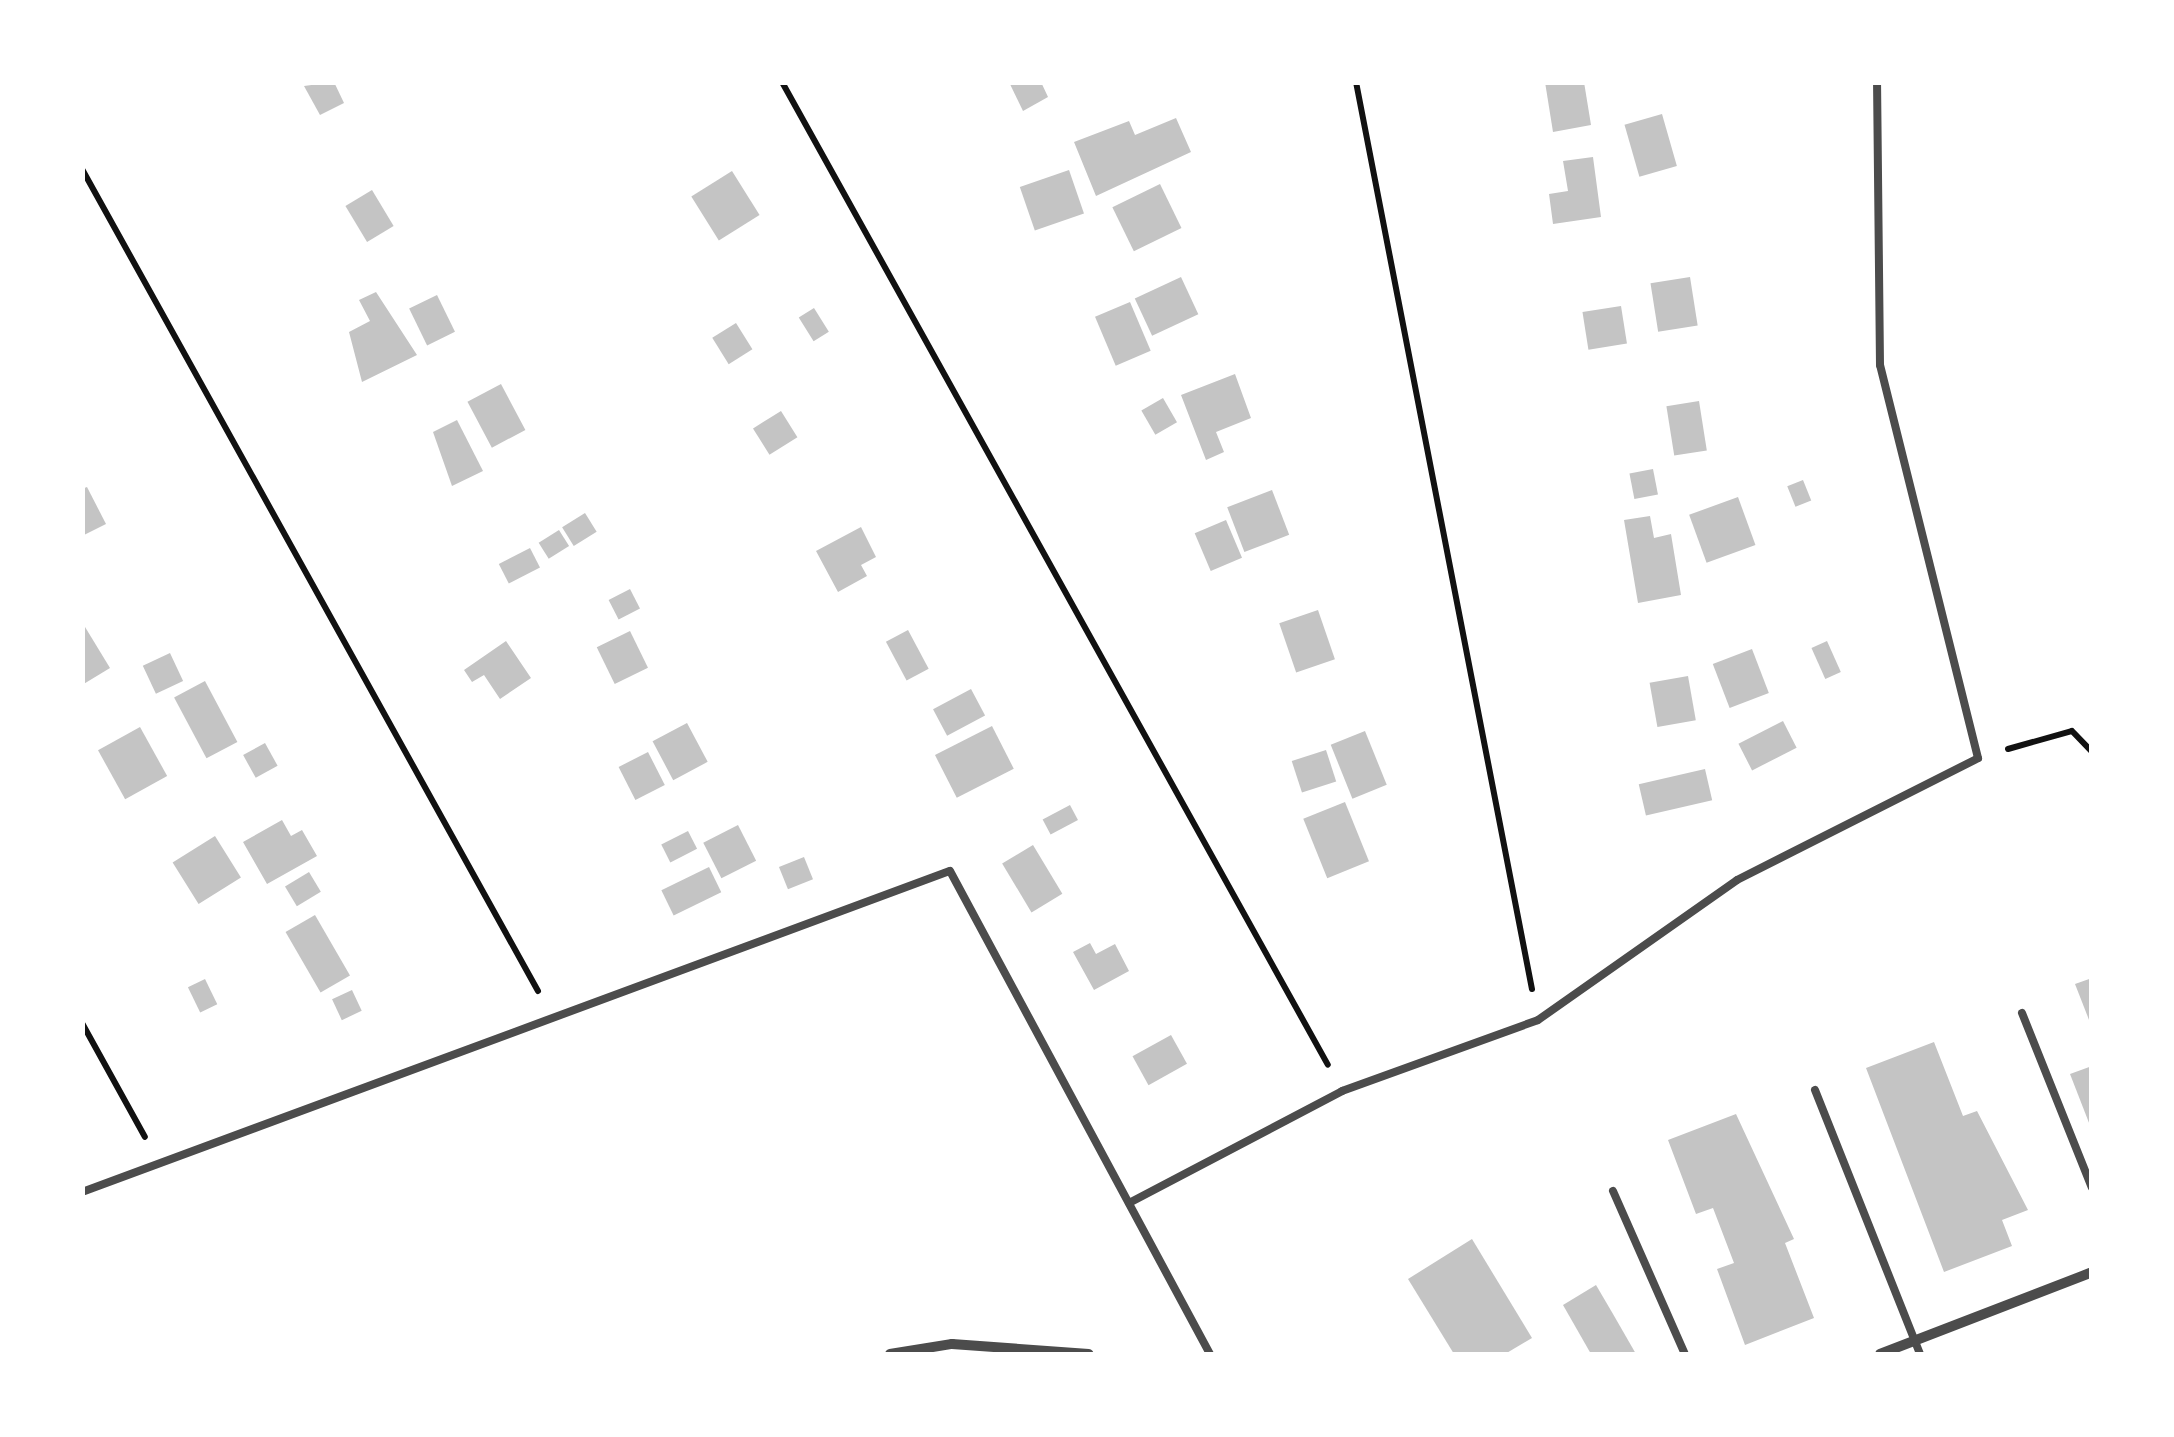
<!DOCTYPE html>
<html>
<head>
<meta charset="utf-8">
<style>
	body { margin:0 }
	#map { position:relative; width:2174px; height:1437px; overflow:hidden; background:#fff; font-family:Cabin,sans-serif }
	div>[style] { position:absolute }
	.building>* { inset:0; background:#c4c4c4; transform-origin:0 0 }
	.path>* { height:6px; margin:-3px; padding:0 3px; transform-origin:3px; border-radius:3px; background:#111 }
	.service>* { height:8px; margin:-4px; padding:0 4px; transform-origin:4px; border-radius:4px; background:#4c4c4c }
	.minor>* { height:10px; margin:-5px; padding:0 5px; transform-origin:5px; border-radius:5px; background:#4c4c4c }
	span { translate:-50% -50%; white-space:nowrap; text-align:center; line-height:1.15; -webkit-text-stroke:10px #fff; paint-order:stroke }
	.frame { position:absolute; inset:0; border:85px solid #fff; pointer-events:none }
</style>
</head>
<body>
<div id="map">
	<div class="building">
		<div style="clip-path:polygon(334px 82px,344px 103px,320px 115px,304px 86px)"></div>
		<div style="clip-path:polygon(1009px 82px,1041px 82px,1048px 97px,1023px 111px)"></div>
		<div style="clip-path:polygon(1545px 82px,1584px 82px,1591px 125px,1553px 132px)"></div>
		<div style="left:1662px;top:114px;width:54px;height:39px;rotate:74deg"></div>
		<div style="clip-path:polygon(1176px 118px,1191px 152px,1096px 196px,1074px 142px,1129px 121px,1135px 135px)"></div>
		<div style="clip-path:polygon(1593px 157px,1601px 217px,1553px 224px,1549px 194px,1568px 191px,1563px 161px)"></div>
		<div style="left:1069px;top:170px;width:46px;height:52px;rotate:71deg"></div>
		<div style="left:732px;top:171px;width:52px;height:48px;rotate:58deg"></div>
		<div style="left:1160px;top:184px;width:49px;height:53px;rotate:64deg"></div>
		<div style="left:372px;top:190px;width:42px;height:31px;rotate:59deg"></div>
		<div style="left:1181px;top:277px;width:41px;height:51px;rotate:65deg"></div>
		<div style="left:1690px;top:277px;width:49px;height:40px;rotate:81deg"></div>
		<div style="clip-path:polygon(376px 292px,417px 355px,362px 382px,349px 332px,370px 321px,359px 300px)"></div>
		<div style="left:437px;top:295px;width:41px;height:31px;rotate:64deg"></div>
		<div style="left:1130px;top:302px;width:53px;height:38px;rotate:67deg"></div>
		<div style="left:1621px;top:306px;width:38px;height:39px;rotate:81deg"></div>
		<div style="left:814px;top:308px;width:28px;height:18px;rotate:58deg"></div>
		<div style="left:736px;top:323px;width:31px;height:28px;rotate:58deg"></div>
		<div style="clip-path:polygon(1235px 374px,1251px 418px,1216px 432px,1224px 452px,1206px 460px,1181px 395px)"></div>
		<div style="left:501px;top:384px;width:52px;height:38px;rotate:62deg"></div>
		<div style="left:1163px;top:398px;width:28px;height:25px;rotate:60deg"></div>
		<div style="left:1699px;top:401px;width:50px;height:33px;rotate:81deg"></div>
		<div style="left:781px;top:411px;width:31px;height:33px;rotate:58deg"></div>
		<div style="clip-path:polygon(457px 420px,483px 471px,452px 486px,433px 432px)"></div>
		<div style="left:1653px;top:469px;width:26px;height:24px;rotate:79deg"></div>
		<div style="left:1803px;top:480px;width:22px;height:17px;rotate:68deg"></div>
		<div style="clip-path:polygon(87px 487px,106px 524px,82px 536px,82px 489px)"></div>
		<div style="left:1272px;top:490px;width:48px;height:48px;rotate:69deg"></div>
		<div style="left:1738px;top:497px;width:51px;height:52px;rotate:70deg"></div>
		<div style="left:585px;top:513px;width:22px;height:27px;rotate:58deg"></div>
		<div style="clip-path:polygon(1650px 516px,1654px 538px,1671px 534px,1681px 595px,1638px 603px,1624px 520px)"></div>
		<div style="left:1226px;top:520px;width:41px;height:34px;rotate:67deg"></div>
		<div style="clip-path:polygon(861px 527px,876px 557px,861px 565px,867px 576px,838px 592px,816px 551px)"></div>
		<div style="left:559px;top:530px;width:19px;height:24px;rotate:58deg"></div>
		<div style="left:530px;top:548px;width:22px;height:35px;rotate:63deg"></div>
		<div style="left:630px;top:589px;width:22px;height:24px;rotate:63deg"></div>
		<div style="left:1318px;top:610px;width:52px;height:41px;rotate:71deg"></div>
		<div style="clip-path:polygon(82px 622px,110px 668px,82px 685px)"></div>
		<div style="left:908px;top:630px;width:44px;height:25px;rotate:62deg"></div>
		<div style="left:630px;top:631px;width:41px;height:37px;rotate:64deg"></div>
		<div style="clip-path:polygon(506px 641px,531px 678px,500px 699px,484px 675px,472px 682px,464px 670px)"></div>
		<div style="left:1827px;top:641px;width:34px;height:17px;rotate:66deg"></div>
		<div style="left:1752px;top:649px;width:47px;height:42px;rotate:69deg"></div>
		<div style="left:170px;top:653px;width:31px;height:30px;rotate:65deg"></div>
		<div style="left:1688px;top:676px;width:45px;height:39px;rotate:80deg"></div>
		<div style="left:205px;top:681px;width:69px;height:35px;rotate:62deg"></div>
		<div style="left:971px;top:689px;width:30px;height:43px;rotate:62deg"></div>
		<div style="left:1783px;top:721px;width:30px;height:50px;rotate:63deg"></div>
		<div style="left:687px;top:723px;width:44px;height:39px;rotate:62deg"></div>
		<div style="left:992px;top:726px;width:48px;height:64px;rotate:63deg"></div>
		<div style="left:140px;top:727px;width:56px;height:48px;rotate:61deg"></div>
		<div style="left:1365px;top:731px;width:58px;height:37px;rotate:68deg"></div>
		<div style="left:265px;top:743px;width:26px;height:25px;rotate:61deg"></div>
		<div style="left:1326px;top:750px;width:33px;height:36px;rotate:72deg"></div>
		<div style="left:648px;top:752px;width:37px;height:33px;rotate:63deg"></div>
		<div style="left:1705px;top:769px;width:32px;height:68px;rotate:77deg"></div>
		<div style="left:1345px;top:802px;width:64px;height:45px;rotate:68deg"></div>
		<div style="left:1070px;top:805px;width:17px;height:31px;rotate:62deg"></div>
		<div style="clip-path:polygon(282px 820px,291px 836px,302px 830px,317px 856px,267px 884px,243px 842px)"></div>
		<div style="left:738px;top:825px;width:40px;height:39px;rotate:63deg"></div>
		<div style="left:688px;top:831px;width:20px;height:30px;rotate:63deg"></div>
		<div style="left:215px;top:836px;width:49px;height:50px;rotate:58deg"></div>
		<div style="left:1033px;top:845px;width:57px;height:36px;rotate:59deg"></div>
		<div style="left:804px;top:857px;width:24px;height:27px;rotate:68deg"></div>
		<div style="left:709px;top:867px;width:28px;height:53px;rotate:64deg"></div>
		<div style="left:309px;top:872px;width:23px;height:28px;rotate:59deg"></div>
		<div style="left:315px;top:915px;width:70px;height:34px;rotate:60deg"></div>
		<div style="clip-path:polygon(1090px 943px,1096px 954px,1115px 944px,1129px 971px,1094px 990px,1073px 952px)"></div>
		<div style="clip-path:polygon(2092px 978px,2092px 1025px,2091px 1025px,2075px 984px)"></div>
		<div style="left:205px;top:979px;width:28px;height:19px;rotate:64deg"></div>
		<div style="left:352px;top:990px;width:23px;height:22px;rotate:65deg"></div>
		<div style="left:1171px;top:1035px;width:33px;height:44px;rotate:61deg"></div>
		<div style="clip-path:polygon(1934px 1042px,1963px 1116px,1977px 1111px,2028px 1210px,2002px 1220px,2012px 1246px,1944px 1272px,1866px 1068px)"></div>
		<div style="clip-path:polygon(2092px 1066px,2092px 1128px,2091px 1128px,2070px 1074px)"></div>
		<div style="clip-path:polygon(1736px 1114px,1794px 1239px,1785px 1243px,1814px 1318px,1745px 1345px,1717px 1269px,1734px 1263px,1713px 1208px,1696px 1214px,1668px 1140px)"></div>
		<div style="clip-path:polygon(1472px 1239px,1532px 1338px,1505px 1354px,1454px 1354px,1408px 1279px)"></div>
		<div style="clip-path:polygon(1596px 1285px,1613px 1314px,1636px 1354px,1591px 1354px,1563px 1305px)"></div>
	</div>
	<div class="path">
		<div style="left:782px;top:82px;width:1124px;rotate:60.95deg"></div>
		<div style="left:1356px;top:82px;width:924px;rotate:79.02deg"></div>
		<div style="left:82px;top:169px;width:940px;rotate:60.98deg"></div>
		<div style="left:2008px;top:749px;width:66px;rotate:-15.7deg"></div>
		<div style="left:2072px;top:731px;width:29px;rotate:46deg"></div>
		<div style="left:82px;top:1023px;width:130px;rotate:61.1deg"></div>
	</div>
	<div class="service">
		<div style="left:2022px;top:1013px;width:188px;rotate:68.2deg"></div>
		<div style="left:1815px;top:1090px;width:284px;rotate:68.3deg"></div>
		<div style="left:1613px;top:1191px;width:178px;rotate:66.2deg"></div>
		<div style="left:82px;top:1192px;width:925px;rotate:-20.3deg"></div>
		<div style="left:950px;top:871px;width:549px;rotate:61.71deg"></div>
		<div style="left:1129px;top:1203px;width:241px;rotate:-27.7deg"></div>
		<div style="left:1342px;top:1091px;width:208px;rotate:-19.9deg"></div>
		<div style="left:1538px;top:1020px;width:243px;rotate:-35.1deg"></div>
		<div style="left:1737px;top:880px;width:270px;rotate:-26.8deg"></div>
		<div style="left:1978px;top:758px;width:405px;rotate:-104deg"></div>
		<div style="left:1880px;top:365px;width:283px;rotate:-90.6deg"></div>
	</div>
	<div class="minor">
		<div style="left:890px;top:1354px;width:63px;rotate:-9.2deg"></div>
		<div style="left:952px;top:1344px;width:137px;rotate:4.2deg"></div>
		<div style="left:1880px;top:1354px;width:227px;rotate:-21.1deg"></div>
	</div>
	<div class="frame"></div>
</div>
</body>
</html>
